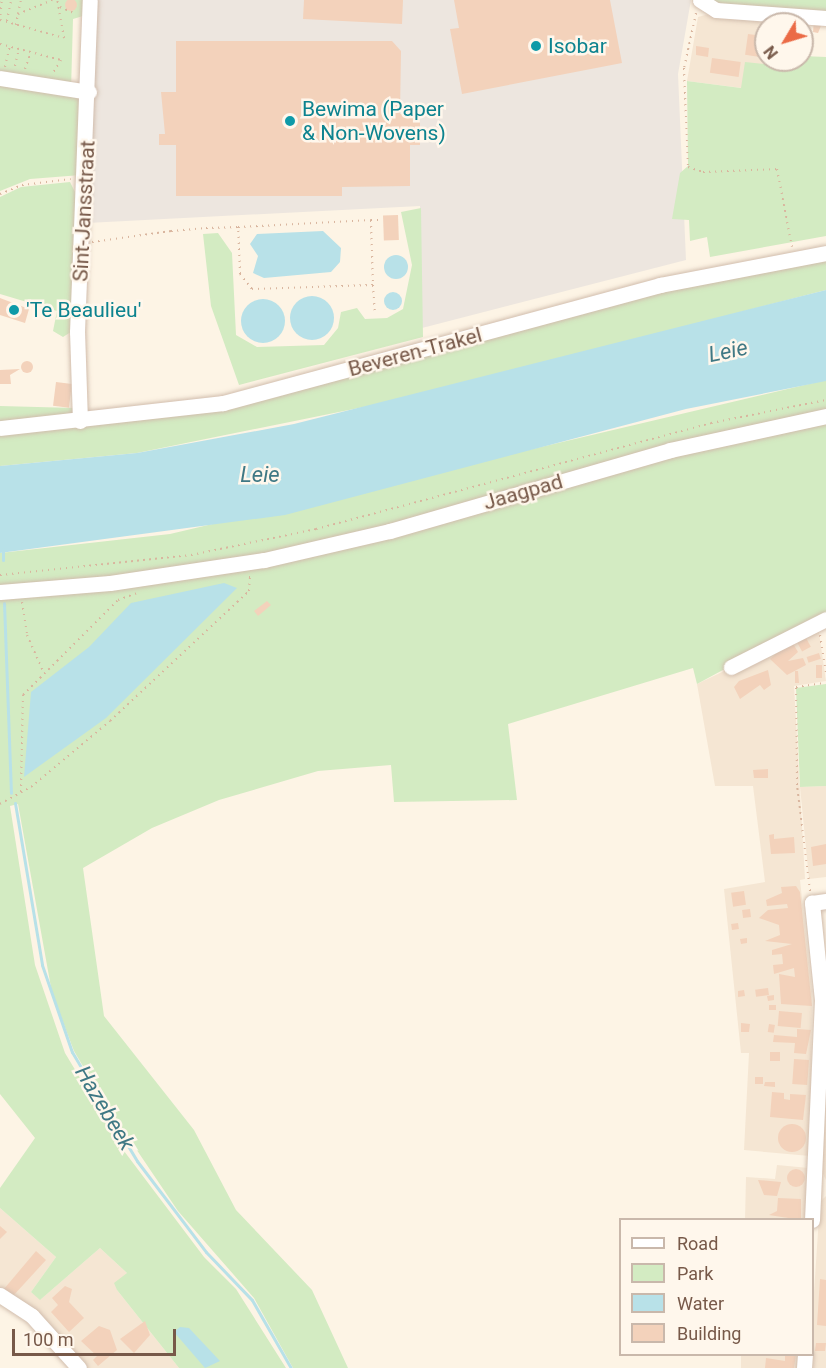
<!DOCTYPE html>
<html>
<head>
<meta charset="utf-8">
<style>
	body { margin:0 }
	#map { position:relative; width:826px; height:1368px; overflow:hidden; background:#fdf4e5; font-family:Roboto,sans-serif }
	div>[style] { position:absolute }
	.residential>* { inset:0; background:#f5e6d3; transform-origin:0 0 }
	.industrial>* { inset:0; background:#ede6df }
	.green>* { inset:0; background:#d3ebc2 }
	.water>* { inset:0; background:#b8e1e8 }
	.round { border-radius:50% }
	.stream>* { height:3px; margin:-1.5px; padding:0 1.5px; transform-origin:1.5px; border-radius:1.5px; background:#b8e1e8 }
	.building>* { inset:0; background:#f3d2bb; transform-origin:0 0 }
	.path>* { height:2px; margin-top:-1px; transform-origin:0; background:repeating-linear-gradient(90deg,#d9b59e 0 1.5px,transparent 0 6px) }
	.roads { filter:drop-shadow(0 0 2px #d1bdad) drop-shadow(0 0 2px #d1bdad) }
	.minor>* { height:15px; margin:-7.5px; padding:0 7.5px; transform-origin:7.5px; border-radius:7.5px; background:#fff }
	.dots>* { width:16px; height:16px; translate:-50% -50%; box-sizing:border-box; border:3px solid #fff7ec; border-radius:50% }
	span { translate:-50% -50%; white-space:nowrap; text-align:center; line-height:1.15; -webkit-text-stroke:5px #fff7ec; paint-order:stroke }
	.culture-label { font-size:21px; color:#0d838f }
	.left { translate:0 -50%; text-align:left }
	.street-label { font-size:21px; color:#775949 }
	.water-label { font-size:22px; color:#3f7884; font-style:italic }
	.legend { position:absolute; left:619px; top:1218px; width:195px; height:138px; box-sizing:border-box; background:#fff7ec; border:2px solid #c9b8ab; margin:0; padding:8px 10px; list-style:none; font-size:18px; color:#775949 }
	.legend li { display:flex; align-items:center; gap:12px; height:30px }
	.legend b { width:30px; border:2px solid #c9b8ab }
	.north { position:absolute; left:754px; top:12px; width:60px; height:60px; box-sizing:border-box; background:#fff7ec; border:2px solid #c9b8ab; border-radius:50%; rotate:232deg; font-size:16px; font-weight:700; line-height:24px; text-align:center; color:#775949 }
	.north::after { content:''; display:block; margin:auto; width:21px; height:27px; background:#eb6b46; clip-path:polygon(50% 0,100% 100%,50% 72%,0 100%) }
	.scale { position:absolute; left:12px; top:1329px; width:164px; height:27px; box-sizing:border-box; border:3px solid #775949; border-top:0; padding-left:8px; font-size:18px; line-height:21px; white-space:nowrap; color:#775949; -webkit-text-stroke:4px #fff7ec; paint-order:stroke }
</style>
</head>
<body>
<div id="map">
	<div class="residential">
		<div style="clip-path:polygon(713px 13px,785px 18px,785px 24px,766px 24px,766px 60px,783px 60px,783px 66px,742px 88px,687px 81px,698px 17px)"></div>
		<div style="clip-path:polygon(818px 626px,826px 681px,794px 686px,805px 879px,800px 880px,812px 991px,810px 1156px,744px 1150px,749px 1053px,741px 1053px,724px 889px,765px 882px,753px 786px,715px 786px,697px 684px)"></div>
		<div style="clip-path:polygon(826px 786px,826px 877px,809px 879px,800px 787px)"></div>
		<div style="clip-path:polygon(826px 1025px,826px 1180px,821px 1170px)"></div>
		<div style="clip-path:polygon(777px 1165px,809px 1168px,806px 1219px,745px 1220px,746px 1177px,775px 1179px)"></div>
		<div style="clip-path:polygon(826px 1196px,826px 1368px,809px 1368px,820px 1202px)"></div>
		<div style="clip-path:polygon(0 1208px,56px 1257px,31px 1292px,41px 1299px,100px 1248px,127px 1273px,117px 1290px,179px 1368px,81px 1368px,0 1289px)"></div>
		<div style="left:741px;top:1355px;width:58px;height:13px"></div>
	</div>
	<div class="industrial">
		<div style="clip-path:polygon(97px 0,691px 0,678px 74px,686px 260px,422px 328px,420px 206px,87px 223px)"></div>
	</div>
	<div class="green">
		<div style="clip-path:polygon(0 0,83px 0,83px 16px,73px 19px,71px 90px,0 74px)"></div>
		<div style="clip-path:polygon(704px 0,826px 0,826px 15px,715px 7px)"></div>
		<div style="clip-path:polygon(802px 56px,826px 57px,826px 236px,710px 257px,707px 237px,690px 241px,689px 220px,672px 219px,680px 173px,688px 166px,687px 81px,741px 88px,745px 62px,783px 66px,783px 60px,802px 60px)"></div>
		<div style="clip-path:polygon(0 80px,84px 94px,81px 175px,30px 179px,0 191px)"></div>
		<div style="clip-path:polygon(70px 182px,76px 194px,74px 330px,63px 337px,53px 331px,57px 311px,0 294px,0 197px,21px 187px)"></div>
		<div style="clip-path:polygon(421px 208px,423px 337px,239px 385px,211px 306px,203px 234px,218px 233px,232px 253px,236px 335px,257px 347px,324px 345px,338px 328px,341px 312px,357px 308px,365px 319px,387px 318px,403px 309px,412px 265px,401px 212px)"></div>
		<div style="clip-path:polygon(826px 257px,826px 290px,408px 398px,137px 453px,0 466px,0 406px,75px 408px,81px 426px,149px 418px,580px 310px)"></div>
		<div style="clip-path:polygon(826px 380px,826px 614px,697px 684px,693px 668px,508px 724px,517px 800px,394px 802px,391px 765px,318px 771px,219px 800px,152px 828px,83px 868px,104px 1016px,194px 1130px,236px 1210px,312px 1290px,348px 1368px,293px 1368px,254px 1298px,178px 1211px,103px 1100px,74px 1051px,52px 993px,18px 804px,10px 806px,35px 965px,65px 1053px,124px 1151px,204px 1257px,236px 1289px,286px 1368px,179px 1368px,117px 1290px,114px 1283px,127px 1273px,100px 1248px,40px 1300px,31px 1292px,56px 1257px,0 1208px,0 1188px,35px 1138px,0 1094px,0 553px,170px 534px)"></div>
		<div style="clip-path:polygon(826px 684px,826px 786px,800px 787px,796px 688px)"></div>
	</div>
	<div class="water">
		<div style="clip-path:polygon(323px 231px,341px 248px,340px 262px,331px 272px,264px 278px,253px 273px,258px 256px,250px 244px,257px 234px)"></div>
		<div class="round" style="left:384px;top:255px;width:24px;height:24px"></div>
		<div style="clip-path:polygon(826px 290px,826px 381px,686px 409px,285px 515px,0 553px,0 466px,137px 453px,294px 424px)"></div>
		<div class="round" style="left:384px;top:292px;width:18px;height:18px"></div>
		<div class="round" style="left:290px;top:296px;width:44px;height:44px"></div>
		<div class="round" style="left:241px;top:299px;width:44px;height:44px"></div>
		<div style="clip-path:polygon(224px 583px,237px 588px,106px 718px,24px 777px,31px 692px,89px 647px,131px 603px)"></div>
		<div style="clip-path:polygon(180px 1327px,189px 1328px,220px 1361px,205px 1368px,174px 1332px)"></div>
	</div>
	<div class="stream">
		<div style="left:3px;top:549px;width:11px;rotate:90deg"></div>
		<div style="left:4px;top:603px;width:190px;rotate:87.9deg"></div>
		<div style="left:15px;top:803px;width:164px;rotate:80.5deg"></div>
		<div style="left:42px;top:965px;width:92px;rotate:71deg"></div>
		<div style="left:72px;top:1052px;width:127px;rotate:59.2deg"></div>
		<div style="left:137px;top:1161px;width:114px;rotate:52.8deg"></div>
		<div style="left:206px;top:1252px;width:66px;rotate:46.2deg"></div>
		<div style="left:252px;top:1300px;width:78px;rotate:60.2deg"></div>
	</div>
	<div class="building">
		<div class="round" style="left:65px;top:-1px;width:12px;height:12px"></div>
		<div style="clip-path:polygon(304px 0,403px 0,402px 24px,303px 19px)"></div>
		<div style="clip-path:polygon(454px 0,610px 0,622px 63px,462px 94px,450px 29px,459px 28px)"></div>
		<div style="clip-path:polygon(814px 20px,823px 21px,818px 33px,813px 32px)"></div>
		<div style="left:748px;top:34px;width:15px;height:21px;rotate:8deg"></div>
		<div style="clip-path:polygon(176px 41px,392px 41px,401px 51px,400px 114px,420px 114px,420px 145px,410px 145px,410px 186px,342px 187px,342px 196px,176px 196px,176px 145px,159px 145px,159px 134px,165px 134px,161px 92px,176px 92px)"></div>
		<div style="clip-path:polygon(696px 46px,709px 48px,708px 57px,696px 55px)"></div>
		<div style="left:712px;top:58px;width:29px;height:15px;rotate:8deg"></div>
		<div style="left:398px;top:215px;width:25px;height:15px;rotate:88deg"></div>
		<div style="clip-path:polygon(0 298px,29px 309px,25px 323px,0 315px)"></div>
		<div class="round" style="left:21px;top:361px;width:12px;height:12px"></div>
		<div style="clip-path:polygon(20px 369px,10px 375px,11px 384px,0 384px,0 370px)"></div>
		<div style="left:56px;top:382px;width:16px;height:24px;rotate:7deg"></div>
		<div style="clip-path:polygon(267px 601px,271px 605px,258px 616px,254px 611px)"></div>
		<div style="left:806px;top:638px;width:10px;height:10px;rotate:61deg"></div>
		<div style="clip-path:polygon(791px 640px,798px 652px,788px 661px,803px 658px,806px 665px,787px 675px,770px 659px)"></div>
		<div style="left:819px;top:653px;width:6px;height:13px;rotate:72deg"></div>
		<div style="left:816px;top:665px;width:6px;height:13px"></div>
		<div style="clip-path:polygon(768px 670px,771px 685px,764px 690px,760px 685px,740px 699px,734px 687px,739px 681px)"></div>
		<div style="clip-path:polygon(795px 671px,798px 671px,799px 683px,795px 683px)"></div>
		<div style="clip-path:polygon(768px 769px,768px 778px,754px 778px,753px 770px)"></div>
		<div style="clip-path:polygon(774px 834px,774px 839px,794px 837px,795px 853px,771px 854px,769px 835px)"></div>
		<div style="clip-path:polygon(826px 844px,826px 864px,813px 866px,811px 847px)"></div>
		<div style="clip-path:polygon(796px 886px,800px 892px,812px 1006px,781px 1004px,779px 974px,795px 977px,794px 968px,774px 974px,773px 965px,783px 964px,782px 954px,772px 955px,772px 950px,792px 944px,765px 941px,780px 935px,779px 925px,759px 918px,768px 910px,788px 908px,787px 904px,767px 906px,766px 900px,782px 893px,781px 887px)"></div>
		<div style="left:744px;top:891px;width:14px;height:13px;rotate:82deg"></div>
		<div style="left:750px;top:909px;width:8px;height:8px;rotate:83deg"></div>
		<div style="left:738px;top:923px;width:6px;height:7px;rotate:81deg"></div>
		<div style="clip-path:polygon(747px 938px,747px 943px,741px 944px,740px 939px)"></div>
		<div style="left:768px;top:988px;width:7px;height:13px;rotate:82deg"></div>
		<div style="clip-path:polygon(744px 990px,745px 996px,738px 997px,738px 991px)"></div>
		<div style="clip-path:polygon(774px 995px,774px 1000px,768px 1001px,767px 996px)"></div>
		<div style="left:769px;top:1005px;width:7px;height:5px"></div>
		<div style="left:779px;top:1011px;width:23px;height:15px;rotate:5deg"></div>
		<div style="clip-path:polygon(741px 1023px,750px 1024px,749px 1032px,741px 1032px)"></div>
		<div style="left:769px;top:1024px;width:6px;height:8px;rotate:9deg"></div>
		<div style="clip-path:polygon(797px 1029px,811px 1030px,806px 1054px,794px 1053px,795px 1043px,773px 1042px,774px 1035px,797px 1037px)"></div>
		<div style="left:770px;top:1052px;width:10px;height:9px"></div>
		<div style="left:794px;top:1059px;width:15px;height:25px;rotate:4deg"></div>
		<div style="left:755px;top:1077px;width:8px;height:7px"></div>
		<div style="clip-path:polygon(765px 1082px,775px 1082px,775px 1087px,764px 1086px)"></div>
		<div style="clip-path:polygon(772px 1092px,784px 1093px,784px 1099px,790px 1100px,790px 1094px,806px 1095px,803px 1120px,770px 1117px)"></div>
		<div class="round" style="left:778px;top:1124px;width:28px;height:28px"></div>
		<div class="round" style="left:787px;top:1169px;width:18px;height:18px"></div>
		<div style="clip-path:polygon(758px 1180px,781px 1182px,777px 1196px,764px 1195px)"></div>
		<div style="clip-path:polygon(778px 1198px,801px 1199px,801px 1220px,769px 1215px,777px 1211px)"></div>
		<div style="clip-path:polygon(0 1226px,7px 1232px,0 1239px)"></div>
		<div style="clip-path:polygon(36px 1251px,46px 1260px,13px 1296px,4px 1289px)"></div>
		<div style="clip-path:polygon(820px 1279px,826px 1280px,826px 1326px,817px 1325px)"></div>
		<div style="clip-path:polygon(65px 1286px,72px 1289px,69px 1302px,84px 1318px,69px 1332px,51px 1312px,58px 1305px,52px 1298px)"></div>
		<div style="clip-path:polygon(145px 1321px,150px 1335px,134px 1353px,120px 1339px)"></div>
		<div style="clip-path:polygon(99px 1326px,110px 1330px,117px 1350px,98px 1366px,93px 1360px,97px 1356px,81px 1341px)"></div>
		<div style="clip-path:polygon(816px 1343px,826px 1343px,825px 1351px,815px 1351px)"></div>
		<div style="clip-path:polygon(785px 1354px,796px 1354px,794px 1368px,765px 1368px,766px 1358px,785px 1361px)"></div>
	</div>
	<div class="path">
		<div style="left:60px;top:7px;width:17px;rotate:24deg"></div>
		<div style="left:696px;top:13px;width:56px;rotate:102.3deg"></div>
		<div style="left:684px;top:68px;width:99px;rotate:87.7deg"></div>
		<div style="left:688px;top:167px;width:16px;rotate:18deg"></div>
		<div style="left:703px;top:172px;width:74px;rotate:-2.3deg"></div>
		<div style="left:777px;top:169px;width:79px;rotate:79.1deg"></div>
		<div style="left:18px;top:14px;width:14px;rotate:-78deg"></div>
		<div style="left:0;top:20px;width:66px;rotate:15.7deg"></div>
		<div style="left:64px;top:38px;width:39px;rotate:-100deg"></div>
		<div style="left:0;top:21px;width:21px;rotate:-85deg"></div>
		<div style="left:7px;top:21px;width:21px;rotate:-79deg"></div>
		<div style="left:16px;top:25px;width:11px;rotate:-80deg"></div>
		<div style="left:18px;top:14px;width:37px;rotate:-22deg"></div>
		<div style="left:0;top:44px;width:63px;rotate:14.7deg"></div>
		<div style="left:61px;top:60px;width:15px;rotate:122deg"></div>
		<div style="left:15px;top:66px;width:17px;rotate:-77deg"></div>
		<div style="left:5px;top:67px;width:22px;rotate:-77deg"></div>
		<div style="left:25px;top:69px;width:18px;rotate:-71deg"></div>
		<div style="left:0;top:194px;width:24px;rotate:-22deg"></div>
		<div style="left:22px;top:185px;width:49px;rotate:-7deg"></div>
		<div style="left:371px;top:220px;width:7px"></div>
		<div style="left:92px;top:242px;width:80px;rotate:-7.9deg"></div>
		<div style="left:171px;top:231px;width:35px;rotate:-5deg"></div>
		<div style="left:206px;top:228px;width:32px;rotate:-2deg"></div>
		<div style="left:238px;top:227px;width:133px;rotate:-3deg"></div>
		<div style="left:371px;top:220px;width:65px;rotate:88.2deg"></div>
		<div style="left:373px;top:285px;width:121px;rotate:178.1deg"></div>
		<div style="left:252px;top:289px;width:19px;rotate:-129deg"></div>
		<div style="left:240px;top:274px;width:47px;rotate:-92.4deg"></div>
		<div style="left:373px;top:285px;width:30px;rotate:86deg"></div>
		<div style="left:0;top:575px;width:192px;rotate:-6deg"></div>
		<div style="left:191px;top:555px;width:128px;rotate:-11.7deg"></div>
		<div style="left:316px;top:529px;width:409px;rotate:-15deg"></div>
		<div style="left:711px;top:423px;width:117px;rotate:-11.3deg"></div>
		<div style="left:22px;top:602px;width:33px;rotate:81deg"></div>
		<div style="left:27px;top:635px;width:39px;rotate:66deg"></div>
		<div style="left:820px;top:635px;width:39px;rotate:81deg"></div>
		<div style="left:21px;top:792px;width:97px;rotate:-88.8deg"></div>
		<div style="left:23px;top:695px;width:134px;rotate:-45deg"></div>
		<div style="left:118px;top:600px;width:20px;rotate:-20deg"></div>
		<div style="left:0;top:804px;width:35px;rotate:-29deg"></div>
		<div style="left:31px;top:787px;width:103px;rotate:-39.9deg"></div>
		<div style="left:110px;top:721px;width:190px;rotate:-43.1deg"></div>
		<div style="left:249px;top:591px;width:14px;rotate:-86deg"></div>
		<div style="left:250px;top:577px;width:5px;rotate:180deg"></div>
		<div style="left:810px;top:891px;width:107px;rotate:-97deg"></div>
		<div style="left:797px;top:785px;width:98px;rotate:-90.6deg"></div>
		<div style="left:796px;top:687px;width:30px;rotate:-8deg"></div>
	</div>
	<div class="roads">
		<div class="minor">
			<div style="left:700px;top:0;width:19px;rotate:32deg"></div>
			<div style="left:716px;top:10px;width:110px;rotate:4.2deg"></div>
			<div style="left:0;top:78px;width:90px;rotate:8.9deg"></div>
			<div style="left:80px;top:421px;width:89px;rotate:-91.9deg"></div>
			<div style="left:77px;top:332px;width:332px;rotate:-87.8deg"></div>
			<div style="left:0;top:428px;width:224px;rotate:-6.4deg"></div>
			<div style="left:223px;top:403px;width:453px;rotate:-15.1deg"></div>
			<div style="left:660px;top:285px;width:169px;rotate:-10.9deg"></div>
			<div style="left:0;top:592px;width:110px;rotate:-4.7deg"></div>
			<div style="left:110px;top:583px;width:156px;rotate:-8.5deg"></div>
			<div style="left:264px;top:560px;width:129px;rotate:-13deg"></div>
			<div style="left:390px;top:531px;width:291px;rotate:-16.1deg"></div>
			<div style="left:670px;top:450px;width:160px;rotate:-12.3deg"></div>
			<div style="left:731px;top:667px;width:106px;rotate:-26.8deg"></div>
			<div style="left:812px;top:1220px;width:220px;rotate:-87.4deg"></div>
			<div style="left:822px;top:1000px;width:98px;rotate:-95.9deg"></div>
			<div style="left:812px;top:903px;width:14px;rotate:-8deg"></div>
			<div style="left:0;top:1295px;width:38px;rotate:33deg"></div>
			<div style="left:32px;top:1316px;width:70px;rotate:47.9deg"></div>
			<div style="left:804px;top:1368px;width:14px;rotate:-86deg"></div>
		</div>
	</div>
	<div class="dots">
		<div style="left:536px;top:46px;background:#0f9aa8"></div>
		<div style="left:290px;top:121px;background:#0f9aa8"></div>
		<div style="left:14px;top:310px;background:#0f9aa8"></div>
	</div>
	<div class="culture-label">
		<span class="left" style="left:548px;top:46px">Isobar</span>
		<span class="left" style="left:302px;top:121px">Bewima (Paper<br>&amp; Non-Wovens)</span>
		<span class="left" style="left:26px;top:310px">'Te Beaulieu'</span>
	</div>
	<div class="street-label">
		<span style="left:84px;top:211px;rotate:-87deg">Sint-Jansstraat</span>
		<span style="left:415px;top:352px;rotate:-15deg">Beveren-Trakel</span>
		<span style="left:523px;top:492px;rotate:-16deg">Jaagpad</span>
	</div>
	<div class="water-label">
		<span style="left:728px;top:351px;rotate:-12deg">Leie</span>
		<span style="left:260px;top:475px">Leie</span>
		<span style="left:105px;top:1108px;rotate:59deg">Hazebeek</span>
	</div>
	<ul class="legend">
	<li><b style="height:8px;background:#fff"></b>Road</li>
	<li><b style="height:16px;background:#d3ebc2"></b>Park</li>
	<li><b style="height:16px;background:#b8e1e8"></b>Water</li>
	<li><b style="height:16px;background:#f3d2bb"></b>Building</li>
	</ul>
	<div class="north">N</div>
	<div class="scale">100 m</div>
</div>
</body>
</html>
